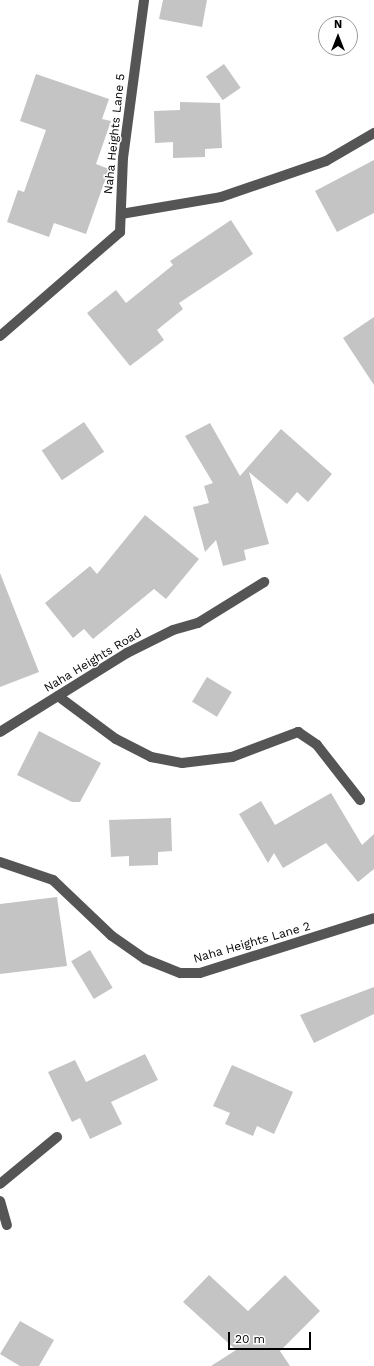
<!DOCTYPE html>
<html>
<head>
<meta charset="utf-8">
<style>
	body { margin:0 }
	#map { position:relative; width:374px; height:1366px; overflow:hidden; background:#fff; font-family:"Work Sans",sans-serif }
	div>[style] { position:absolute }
	.building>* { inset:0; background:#c4c4c4; transform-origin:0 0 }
	.minor>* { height:10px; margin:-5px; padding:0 5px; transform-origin:5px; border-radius:5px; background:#555 }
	span { translate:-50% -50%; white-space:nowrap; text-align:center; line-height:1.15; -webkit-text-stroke:3px #fff; paint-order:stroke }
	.street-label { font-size:12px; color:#000 }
	.north { position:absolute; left:318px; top:16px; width:40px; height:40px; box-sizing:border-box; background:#fff; border:1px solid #999; border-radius:50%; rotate:0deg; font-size:11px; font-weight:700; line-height:16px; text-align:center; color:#000 }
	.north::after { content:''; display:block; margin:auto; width:14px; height:18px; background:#000; clip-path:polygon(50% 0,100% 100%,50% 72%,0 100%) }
	.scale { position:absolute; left:228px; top:1332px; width:83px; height:18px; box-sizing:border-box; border:2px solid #000; border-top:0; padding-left:5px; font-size:12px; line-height:14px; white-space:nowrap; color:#000; -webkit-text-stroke:3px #fff; paint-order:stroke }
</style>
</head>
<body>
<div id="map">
	<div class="building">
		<div style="clip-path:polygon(163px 0,207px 0,202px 27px,159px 19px)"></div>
		<div style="left:224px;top:64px;width:29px;height:22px;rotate:55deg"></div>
		<div style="clip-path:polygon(36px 74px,109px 99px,102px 119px,111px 121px,96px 164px,109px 169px,86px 234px,54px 223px,49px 237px,7px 222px,18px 190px,24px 192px,46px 130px,20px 121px)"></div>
		<div style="clip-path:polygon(180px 102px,220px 103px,222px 148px,205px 149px,205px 157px,173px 158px,173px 142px,155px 143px,154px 111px,180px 110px)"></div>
		<div style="clip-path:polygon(374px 160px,374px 213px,337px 232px,315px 191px)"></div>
		<div style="clip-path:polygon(231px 220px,253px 254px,179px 303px,183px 309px,157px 330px,164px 340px,130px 366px,87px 313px,116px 290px,126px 303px,173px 265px,170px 261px)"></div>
		<div style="clip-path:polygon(374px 317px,374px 385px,343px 338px)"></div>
		<div style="left:84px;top:422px;width:36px;height:51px;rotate:56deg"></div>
		<div style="clip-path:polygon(210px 423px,240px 476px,281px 429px,332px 474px,308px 502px,297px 492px,287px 504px,249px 472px,269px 544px,244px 550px,246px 560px,223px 566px,216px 540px,205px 552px,193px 507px,209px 503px,204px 486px,213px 483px,185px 436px)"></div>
		<div style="clip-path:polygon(145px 515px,199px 559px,166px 599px,154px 589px,93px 639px,84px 629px,73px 638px,45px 603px,90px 566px,97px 574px)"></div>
		<div style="clip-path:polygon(0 573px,39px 672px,0 687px)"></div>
		<div style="left:207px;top:677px;width:29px;height:29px;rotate:31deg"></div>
		<div style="clip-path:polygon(39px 731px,101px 763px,80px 802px,72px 802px,17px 775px)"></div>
		<div style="clip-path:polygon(331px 793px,362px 845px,374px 834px,374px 869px,358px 882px,326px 843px,283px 868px,274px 853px,268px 863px,239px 814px,261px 801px,275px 825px)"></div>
		<div style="clip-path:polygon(171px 818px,172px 851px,158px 852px,158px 865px,129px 866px,129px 856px,111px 857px,109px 820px)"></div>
		<div style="clip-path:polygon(57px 897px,67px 966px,0 974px,0 904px)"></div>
		<div style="left:90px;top:950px;width:44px;height:22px;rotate:59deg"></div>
		<div style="clip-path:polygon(374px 987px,374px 1014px,314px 1043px,300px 1015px)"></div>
		<div style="clip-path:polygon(145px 1054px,158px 1080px,111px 1102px,122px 1124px,90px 1139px,80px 1118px,72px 1122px,48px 1072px,75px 1060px,86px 1082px)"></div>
		<div style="clip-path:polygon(232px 1065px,293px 1092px,274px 1134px,257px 1126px,253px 1136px,225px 1124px,230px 1113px,213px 1106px)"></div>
		<div style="clip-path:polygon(209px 1275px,248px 1311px,285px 1275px,320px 1311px,280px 1351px,290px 1366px,211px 1366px,236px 1350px,183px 1302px)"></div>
		<div style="clip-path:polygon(20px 1321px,54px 1340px,39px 1366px,20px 1366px,0 1354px)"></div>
	</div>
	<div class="minor">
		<div style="left:121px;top:214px;width:101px;rotate:-9.6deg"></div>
		<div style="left:221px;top:197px;width:111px;rotate:-18.9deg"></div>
		<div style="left:326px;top:161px;width:56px;rotate:-30.3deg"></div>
		<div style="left:0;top:336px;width:159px;rotate:-40.9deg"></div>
		<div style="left:120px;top:232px;width:74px;rotate:-87.7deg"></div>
		<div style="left:123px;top:158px;width:159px;rotate:-82.4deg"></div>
		<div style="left:58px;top:696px;width:72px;rotate:36.6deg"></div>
		<div style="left:116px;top:739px;width:39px;rotate:27deg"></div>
		<div style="left:151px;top:757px;width:32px;rotate:11deg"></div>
		<div style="left:182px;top:763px;width:50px;rotate:-6.8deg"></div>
		<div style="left:232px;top:757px;width:71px;rotate:-20.7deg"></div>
		<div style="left:298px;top:732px;width:23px;rotate:34deg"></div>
		<div style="left:317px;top:745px;width:70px;rotate:52deg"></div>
		<div style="left:0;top:732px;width:150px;rotate:-31.9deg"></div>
		<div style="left:127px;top:653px;width:51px;rotate:-26.6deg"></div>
		<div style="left:173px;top:630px;width:26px;rotate:-16deg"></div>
		<div style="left:198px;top:623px;width:78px;rotate:-31.8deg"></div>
		<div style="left:0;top:862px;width:56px;rotate:18.8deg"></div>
		<div style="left:53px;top:880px;width:81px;rotate:43.5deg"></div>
		<div style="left:112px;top:936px;width:40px;rotate:34.9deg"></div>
		<div style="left:145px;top:959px;width:38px;rotate:22deg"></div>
		<div style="left:180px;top:973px;width:20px"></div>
		<div style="left:200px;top:973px;width:182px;rotate:-17.5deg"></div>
		<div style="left:0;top:1184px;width:74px;rotate:-39.5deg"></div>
		<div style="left:0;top:1201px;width:25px;rotate:74deg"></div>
	</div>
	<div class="street-label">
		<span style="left:115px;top:134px;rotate:-84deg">Naha Heights Lane 5</span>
		<span style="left:93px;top:661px;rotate:-31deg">Naha Heights Road</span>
		<span style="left:252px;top:943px;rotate:-16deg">Naha Heights Lane 2</span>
	</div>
	<div class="north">N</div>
	<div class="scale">20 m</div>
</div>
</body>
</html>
